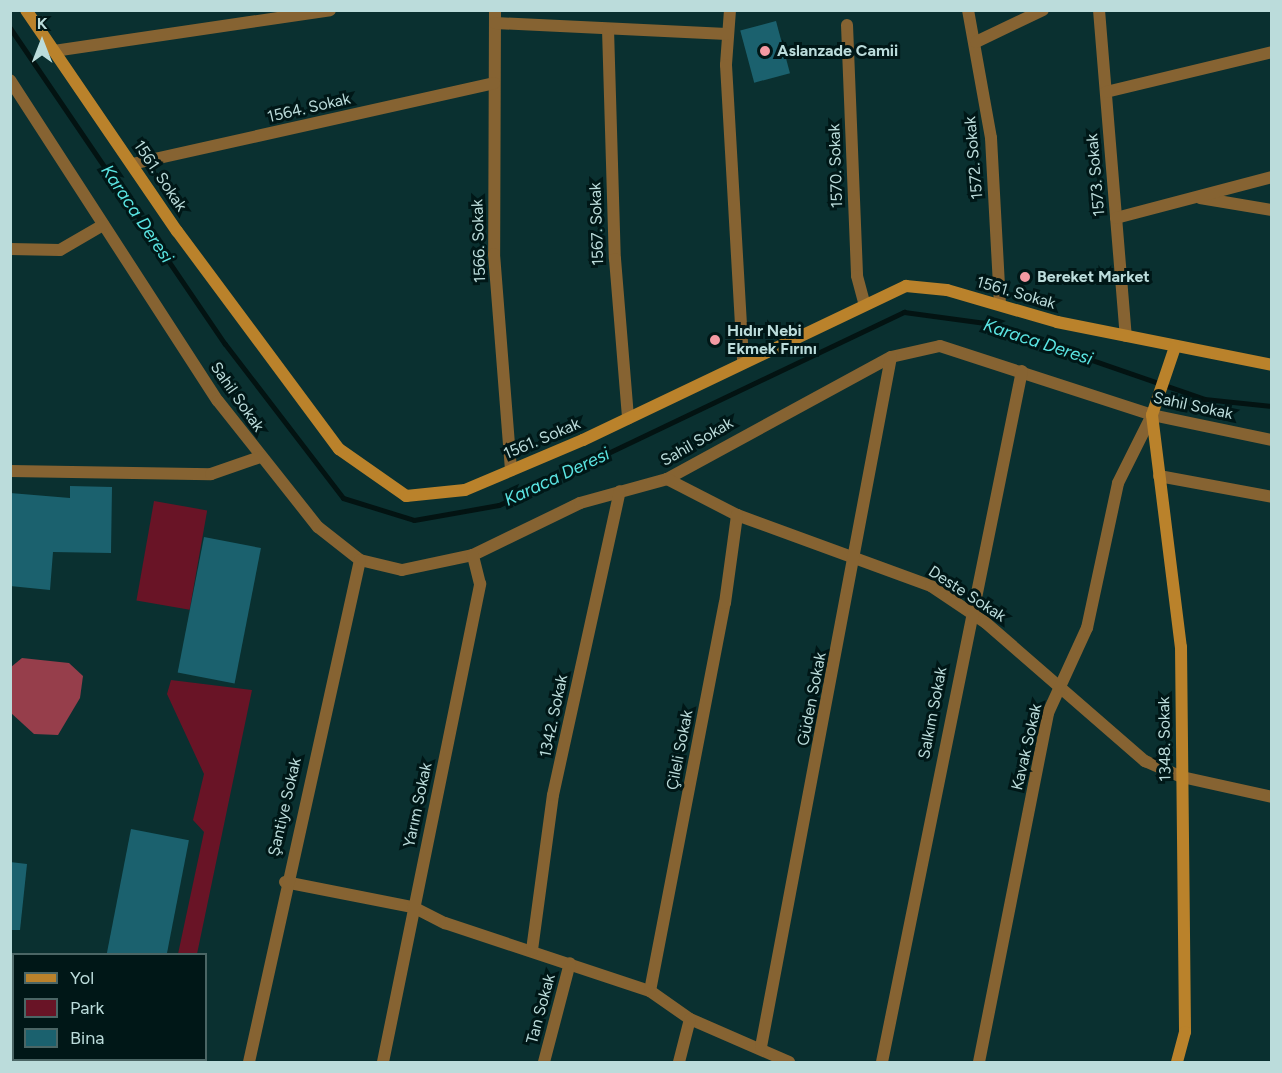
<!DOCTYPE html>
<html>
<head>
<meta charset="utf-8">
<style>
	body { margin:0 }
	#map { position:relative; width:1282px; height:1073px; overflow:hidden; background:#0a3030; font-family:Figtree,sans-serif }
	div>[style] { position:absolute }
	.green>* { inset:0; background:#691426; transform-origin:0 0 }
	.forest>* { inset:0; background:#963e4b }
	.stream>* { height:5px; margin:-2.5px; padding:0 2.5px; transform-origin:2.5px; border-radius:2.5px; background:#031312 }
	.building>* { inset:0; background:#1b616e; transform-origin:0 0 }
	.street>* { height:12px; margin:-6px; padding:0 6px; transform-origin:6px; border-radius:6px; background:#866332 }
	.secondary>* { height:12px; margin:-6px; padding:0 6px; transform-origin:6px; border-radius:6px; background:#ba822b }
	.dots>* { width:16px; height:16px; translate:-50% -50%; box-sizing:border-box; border:3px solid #001717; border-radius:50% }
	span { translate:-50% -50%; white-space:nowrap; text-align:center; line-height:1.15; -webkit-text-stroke:6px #001717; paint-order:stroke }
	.poi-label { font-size:16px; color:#bbdcdb; font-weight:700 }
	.left { translate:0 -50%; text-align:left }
	.street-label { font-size:16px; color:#bbdcdb }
	.water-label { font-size:18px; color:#5ae4e2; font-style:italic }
	.frame { position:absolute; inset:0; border:12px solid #bbdcdb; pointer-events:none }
	.legend { position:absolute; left:12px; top:953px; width:195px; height:108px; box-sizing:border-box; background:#001717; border:2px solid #4b6665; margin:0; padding:8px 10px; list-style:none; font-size:18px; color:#bbdcdb }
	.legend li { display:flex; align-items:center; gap:12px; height:30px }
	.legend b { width:30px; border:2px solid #4b6665 }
	.north { position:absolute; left:12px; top:12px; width:60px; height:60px; -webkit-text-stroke:4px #001717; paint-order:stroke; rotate:0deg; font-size:16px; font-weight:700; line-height:24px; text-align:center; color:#bbdcdb }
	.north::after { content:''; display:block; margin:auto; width:21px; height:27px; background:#bbdcdb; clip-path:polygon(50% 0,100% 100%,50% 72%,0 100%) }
</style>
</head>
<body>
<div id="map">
	<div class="green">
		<div style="left:154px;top:501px;width:54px;height:101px;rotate:10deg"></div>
		<div style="clip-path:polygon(171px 680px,252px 690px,197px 954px,178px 954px,204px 832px,193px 820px,204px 774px,167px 694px)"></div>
	</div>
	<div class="forest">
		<div style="clip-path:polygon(22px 658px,69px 663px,83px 676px,80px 698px,58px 735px,34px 734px,11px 713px,11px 667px)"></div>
	</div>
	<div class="stream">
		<div style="left:10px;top:28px;width:382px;rotate:55.8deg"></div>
		<div style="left:225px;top:344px;width:194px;rotate:52.5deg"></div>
		<div style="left:343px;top:498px;width:74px;rotate:17.2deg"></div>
		<div style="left:414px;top:520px;width:86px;rotate:-10deg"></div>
		<div style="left:499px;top:505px;width:449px;rotate:-25.5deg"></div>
		<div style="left:904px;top:312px;width:82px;rotate:7.7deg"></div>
		<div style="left:985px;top:323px;width:232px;rotate:19.1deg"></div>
		<div style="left:1204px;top:399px;width:68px;rotate:5.9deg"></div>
	</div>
	<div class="building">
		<div style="left:776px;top:21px;width:54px;height:37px;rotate:75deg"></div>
		<div style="clip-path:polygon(70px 486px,112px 487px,111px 553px,53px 552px,50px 590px,10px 586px,10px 493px,70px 498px)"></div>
		<div style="left:204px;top:537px;width:58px;height:138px;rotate:11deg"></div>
		<div style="left:131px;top:829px;width:59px;height:127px;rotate:11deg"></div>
		<div style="clip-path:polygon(10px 862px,27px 864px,20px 930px,10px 930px)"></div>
	</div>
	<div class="street">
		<div style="left:495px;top:10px;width:244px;rotate:90.2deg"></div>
		<div style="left:494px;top:254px;width:217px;rotate:85.5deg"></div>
		<div style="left:730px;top:10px;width:55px;rotate:94.2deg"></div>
		<div style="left:726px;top:65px;width:297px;rotate:86.7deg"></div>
		<div style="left:968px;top:10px;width:130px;rotate:79.8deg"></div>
		<div style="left:991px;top:138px;width:167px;rotate:86.9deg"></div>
		<div style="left:1099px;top:10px;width:327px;rotate:85.3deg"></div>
		<div style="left:495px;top:23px;width:232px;rotate:2.7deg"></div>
		<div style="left:847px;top:25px;width:251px;rotate:87.7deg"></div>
		<div style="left:857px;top:276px;width:30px;rotate:75deg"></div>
		<div style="left:608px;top:29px;width:230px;rotate:88.3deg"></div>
		<div style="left:615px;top:259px;width:160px;rotate:85.3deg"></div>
		<div style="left:976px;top:42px;width:74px;rotate:-25.5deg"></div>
		<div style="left:54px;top:51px;width:279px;rotate:-8.4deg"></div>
		<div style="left:10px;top:80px;width:382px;rotate:57.1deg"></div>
		<div style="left:218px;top:401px;width:161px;rotate:51.6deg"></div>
		<div style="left:318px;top:527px;width:53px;rotate:38.2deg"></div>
		<div style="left:360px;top:560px;width:43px;rotate:13.4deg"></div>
		<div style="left:402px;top:570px;width:73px;rotate:-11.9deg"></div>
		<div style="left:473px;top:555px;width:119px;rotate:-25.9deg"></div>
		<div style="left:580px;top:503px;width:90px;rotate:-15.4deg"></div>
		<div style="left:667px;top:479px;width:255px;rotate:-28.6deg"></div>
		<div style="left:891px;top:357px;width:50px;rotate:-12.7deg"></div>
		<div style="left:940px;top:346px;width:223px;rotate:18deg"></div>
		<div style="left:1152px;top:415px;width:123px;rotate:11.8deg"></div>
		<div style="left:1106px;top:92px;width:171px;rotate:-13.5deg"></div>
		<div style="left:132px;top:164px;width:371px;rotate:-12.6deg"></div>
		<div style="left:1200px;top:198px;width:73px;rotate:9.5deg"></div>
		<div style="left:1116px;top:218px;width:161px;rotate:-14.7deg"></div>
		<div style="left:10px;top:249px;width:50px;rotate:1.1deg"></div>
		<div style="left:60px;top:250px;width:50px;rotate:-30.2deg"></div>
		<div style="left:10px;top:471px;width:201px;rotate:0.9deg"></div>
		<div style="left:211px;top:474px;width:52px;rotate:-19.1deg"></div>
		<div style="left:1159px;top:476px;width:115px;rotate:10.5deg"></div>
		<div style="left:667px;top:479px;width:79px;rotate:27.2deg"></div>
		<div style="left:737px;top:515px;width:207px;rotate:20.1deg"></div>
		<div style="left:931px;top:586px;width:66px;rotate:33.9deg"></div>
		<div style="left:986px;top:623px;width:211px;rotate:41deg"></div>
		<div style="left:1145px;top:761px;width:40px;rotate:23.4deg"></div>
		<div style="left:1182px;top:777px;width:92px;rotate:12.5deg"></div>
		<div style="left:285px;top:882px;width:130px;rotate:11.1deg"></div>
		<div style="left:413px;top:907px;width:36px;rotate:27deg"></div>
		<div style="left:445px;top:923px;width:216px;rotate:18.4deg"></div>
		<div style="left:650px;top:991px;width:49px;rotate:35deg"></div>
		<div style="left:690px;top:1019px;width:108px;rotate:23.5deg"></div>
		<div style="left:532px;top:950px;width:156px;rotate:-82.3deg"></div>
		<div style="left:553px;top:795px;width:311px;rotate:-77.6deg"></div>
		<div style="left:650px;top:991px;width:395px;rotate:-79.1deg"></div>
		<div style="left:725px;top:603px;width:89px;rotate:-82.2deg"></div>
		<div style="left:761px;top:1047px;width:702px;rotate:-79.33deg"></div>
		<div style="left:249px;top:1062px;width:514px;rotate:-77.53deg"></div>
		<div style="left:383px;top:1062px;width:488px;rotate:-78.5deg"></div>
		<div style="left:480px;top:584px;width:30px;rotate:-104deg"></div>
		<div style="left:544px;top:1062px;width:102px;rotate:-75.3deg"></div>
		<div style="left:679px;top:1062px;width:44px;rotate:-75.7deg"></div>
		<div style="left:882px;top:1062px;width:705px;rotate:-78.55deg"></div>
		<div style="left:979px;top:1062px;width:356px;rotate:-78.8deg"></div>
		<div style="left:1048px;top:713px;width:94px;rotate:-65.4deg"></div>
		<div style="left:1087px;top:628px;width:148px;rotate:-77.9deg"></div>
		<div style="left:1118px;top:483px;width:76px;rotate:-63.4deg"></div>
	</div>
	<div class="secondary">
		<div style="left:26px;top:10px;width:268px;rotate:55.7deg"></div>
		<div style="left:177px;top:231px;width:272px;rotate:53.4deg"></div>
		<div style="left:339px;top:449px;width:82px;rotate:35deg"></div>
		<div style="left:406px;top:496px;width:59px;rotate:-5.8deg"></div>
		<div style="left:465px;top:490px;width:128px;rotate:-23deg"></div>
		<div style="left:583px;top:440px;width:358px;rotate:-25.5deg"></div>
		<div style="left:906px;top:286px;width:41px;rotate:5.6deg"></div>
		<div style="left:947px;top:290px;width:115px;rotate:16.2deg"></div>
		<div style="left:1057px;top:322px;width:219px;rotate:11.3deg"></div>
		<div style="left:1175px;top:347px;width:72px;rotate:108.7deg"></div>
		<div style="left:1152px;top:415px;width:234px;rotate:82.9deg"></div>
		<div style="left:1181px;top:647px;width:385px;rotate:89.4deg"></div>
		<div style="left:1185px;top:1032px;width:31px;rotate:105deg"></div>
	</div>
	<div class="dots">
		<div style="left:765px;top:51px;background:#f49aa3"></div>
		<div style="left:1025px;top:277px;background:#f49aa3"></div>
		<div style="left:715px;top:340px;background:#f49aa3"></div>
	</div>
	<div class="poi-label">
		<span class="left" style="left:777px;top:51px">Aslanzade Camii</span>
		<span class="left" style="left:1037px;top:277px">Bereket Market</span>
		<span class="left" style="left:727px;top:340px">Hıdır Nebi<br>Ekmek Fırını</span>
	</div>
	<div class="street-label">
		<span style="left:309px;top:108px;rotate:-13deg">1564. Sokak</span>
		<span style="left:974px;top:158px;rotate:-95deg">1572. Sokak</span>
		<span style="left:836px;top:166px;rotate:-92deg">1570. Sokak</span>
		<span style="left:1096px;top:175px;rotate:-95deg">1573. Sokak</span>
		<span style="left:160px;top:176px;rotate:56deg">1561. Sokak</span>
		<span style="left:597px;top:224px;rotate:-92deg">1567. Sokak</span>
		<span style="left:479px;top:241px;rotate:-92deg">1566. Sokak</span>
		<span style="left:1016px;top:293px;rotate:16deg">1561. Sokak</span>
		<span style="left:237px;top:397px;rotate:55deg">Sahil Sokak</span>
		<span style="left:1193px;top:406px;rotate:12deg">Sahil Sokak</span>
		<span style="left:542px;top:439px;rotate:-23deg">1561. Sokak</span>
		<span style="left:697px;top:442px;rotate:-30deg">Sahil Sokak</span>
		<span style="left:967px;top:594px;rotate:33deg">Deste Sokak</span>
		<span style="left:812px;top:699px;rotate:-79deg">Güden Sokak</span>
		<span style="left:933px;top:713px;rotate:-79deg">Salkım Sokak</span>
		<span style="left:554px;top:716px;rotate:-78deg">1342. Sokak</span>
		<span style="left:1165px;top:739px;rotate:-91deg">1348. Sokak</span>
		<span style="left:1027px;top:747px;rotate:-77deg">Kavak Sokak</span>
		<span style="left:680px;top:750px;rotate:-79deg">Çileli Sokak</span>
		<span style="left:418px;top:805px;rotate:-78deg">Yarım Sokak</span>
		<span style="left:285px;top:807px;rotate:-77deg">Şantiye Sokak</span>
		<span style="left:541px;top:1009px;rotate:-75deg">Tan Sokak</span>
	</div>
	<div class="water-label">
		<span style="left:137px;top:214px;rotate:56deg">Karaca Deresi</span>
		<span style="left:1038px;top:342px;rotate:18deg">Karaca Deresi</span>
		<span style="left:557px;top:477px;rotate:-25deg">Karaca Deresi</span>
	</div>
	<div class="frame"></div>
	<ul class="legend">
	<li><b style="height:8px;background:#ba822b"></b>Yol</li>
	<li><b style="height:16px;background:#691426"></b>Park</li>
	<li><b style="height:16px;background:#1b616e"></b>Bina</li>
	</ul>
	<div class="north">K</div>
</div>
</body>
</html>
